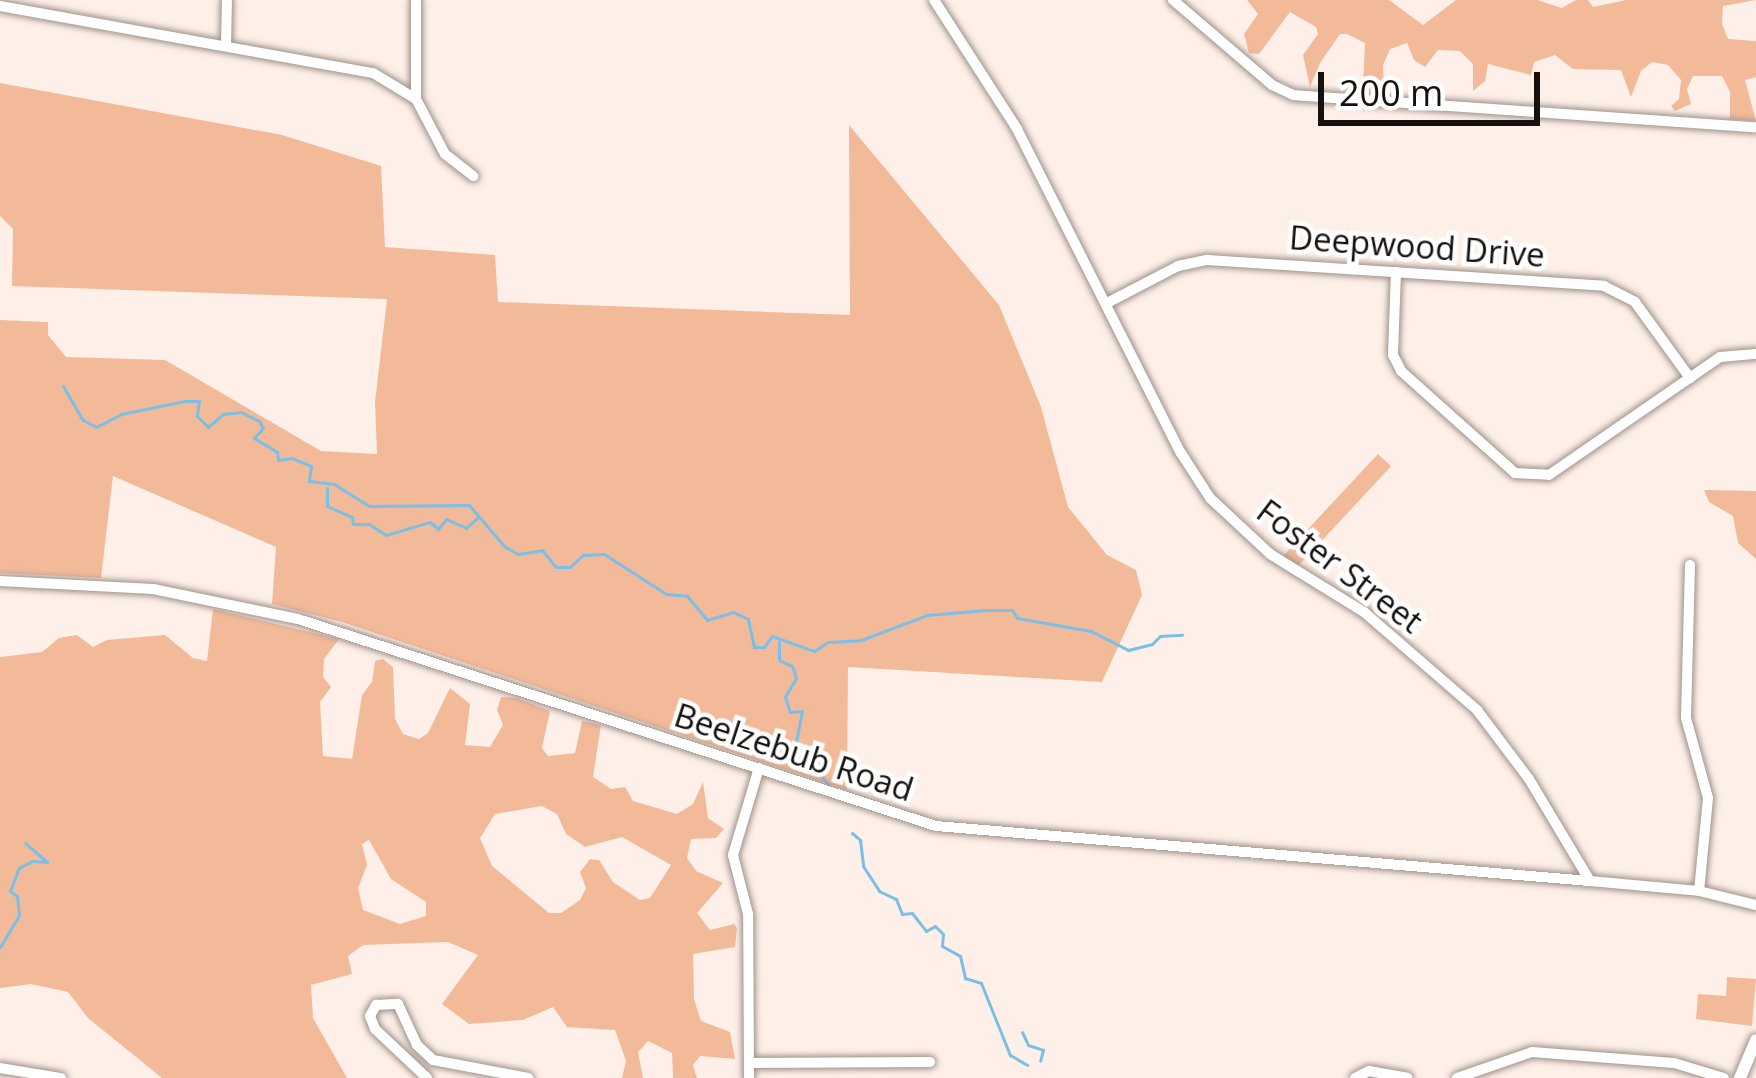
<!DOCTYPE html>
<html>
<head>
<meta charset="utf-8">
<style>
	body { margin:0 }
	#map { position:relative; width:1756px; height:1078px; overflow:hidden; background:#fef0e8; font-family:"Open Sans",sans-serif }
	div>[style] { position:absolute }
	.green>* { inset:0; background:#f3ba9a; transform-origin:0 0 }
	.stream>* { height:3px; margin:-1.5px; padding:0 1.5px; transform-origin:1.5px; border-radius:1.5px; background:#7bbfe7 }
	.roads { filter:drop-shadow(0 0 3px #9f928b) drop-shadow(0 0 3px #9f928b) }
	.minor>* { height:10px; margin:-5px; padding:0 5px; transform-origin:5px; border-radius:5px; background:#fff }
	.major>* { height:12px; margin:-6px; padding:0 6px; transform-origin:6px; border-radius:6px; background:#fff }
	span { translate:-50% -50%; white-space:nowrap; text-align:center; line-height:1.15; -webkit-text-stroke:9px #fff; paint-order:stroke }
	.street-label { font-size:33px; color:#16110f }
	.scale { position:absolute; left:1318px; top:72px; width:222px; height:54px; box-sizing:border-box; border:6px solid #16110f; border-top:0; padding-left:15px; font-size:36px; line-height:42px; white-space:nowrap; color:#16110f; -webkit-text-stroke:9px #fff; paint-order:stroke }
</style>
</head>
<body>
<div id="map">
	<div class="green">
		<div style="clip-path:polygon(1247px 0,1389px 0,1423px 25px,1456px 0,1537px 0,1562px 8px,1576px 0,1588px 0,1593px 7px,1626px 0,1756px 0,1723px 6px,1722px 24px,1728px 39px,1756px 41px,1756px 77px,1745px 80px,1756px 121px,1730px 119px,1730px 92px,1722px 76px,1693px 76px,1687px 89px,1691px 104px,1675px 111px,1671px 106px,1679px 99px,1681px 80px,1668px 65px,1652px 62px,1641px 71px,1631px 97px,1621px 70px,1573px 69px,1555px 55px,1534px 62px,1531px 75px,1488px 64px,1485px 81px,1473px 91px,1473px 64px,1460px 51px,1438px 50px,1425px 67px,1414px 60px,1407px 43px,1390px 49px,1383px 65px,1384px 90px,1368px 93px,1363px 85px,1365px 43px,1347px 34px,1340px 34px,1320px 63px,1310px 87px,1303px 55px,1318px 34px,1316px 27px,1290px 12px,1259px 54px,1249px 53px,1244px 34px,1258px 14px)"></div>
		<div style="clip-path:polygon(0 83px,282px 135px,381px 166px,385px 247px,495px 255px,498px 302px,850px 315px,849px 125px,999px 305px,1041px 407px,1068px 507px,1107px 555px,1136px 570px,1142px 595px,1102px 682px,848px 667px,847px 790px,342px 622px,272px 604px,276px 547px,113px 476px,101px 578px,0 573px,0 320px,48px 322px,48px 335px,66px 357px,165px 360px,321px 451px,377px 454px,375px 402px,387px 299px,12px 286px,13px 229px,0 216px)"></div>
		<div style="left:1378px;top:454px;width:18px;height:139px;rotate:43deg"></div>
		<div style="clip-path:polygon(1704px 490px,1756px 491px,1756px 559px,1738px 543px,1733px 516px,1709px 502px)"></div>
		<div style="clip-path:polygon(evenodd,213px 609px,339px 639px,324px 659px,323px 677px,331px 687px,320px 702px,323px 756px,352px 759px,362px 695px,372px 682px,375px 661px,383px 659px,393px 667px,395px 719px,403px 734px,419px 739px,428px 733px,450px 688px,470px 704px,465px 745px,490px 747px,503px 725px,497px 710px,501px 697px,517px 698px,550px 711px,542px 748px,548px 756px,575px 753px,582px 721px,601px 725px,593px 777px,611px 789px,625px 787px,633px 801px,677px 814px,693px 804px,703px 782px,708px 818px,724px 829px,716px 838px,691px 839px,687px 858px,696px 871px,723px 883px,697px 913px,710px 930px,734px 924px,737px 928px,735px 947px,693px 954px,694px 999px,701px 1021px,730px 1032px,735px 1059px,700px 1056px,693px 1065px,697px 1078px,673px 1078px,672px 1053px,648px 1041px,638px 1052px,643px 1078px,622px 1078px,626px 1061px,615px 1030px,567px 1027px,553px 1007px,523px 1020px,469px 1024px,442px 1004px,478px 955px,448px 942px,363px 945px,348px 956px,352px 974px,311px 985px,313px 1018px,347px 1078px,162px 1078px,88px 1018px,68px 992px,31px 984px,0 988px,0 657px,42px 652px,59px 638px,77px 635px,93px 647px,107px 640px,165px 635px,193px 658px,207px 661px,213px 609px,542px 806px,557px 814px,566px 834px,585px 847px,622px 837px,671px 865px,650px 898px,640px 900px,613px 882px,599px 860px,590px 859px,580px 872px,586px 888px,580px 900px,561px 913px,549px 913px,492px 866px,480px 838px,495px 814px,542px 806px,213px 609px,369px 840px,391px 879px,426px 902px,426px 916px,400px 924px,363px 910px,358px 888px,367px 865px,362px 844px,369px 840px)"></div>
		<div style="clip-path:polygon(1727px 977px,1756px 979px,1752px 1026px,1696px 1019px,1698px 994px,1726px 996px)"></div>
	</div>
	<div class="stream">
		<div style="left:63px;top:386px;width:39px;rotate:60deg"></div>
		<div style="left:83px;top:420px;width:15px;rotate:28deg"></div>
		<div style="left:96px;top:427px;width:28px;rotate:-27deg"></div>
		<div style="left:121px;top:414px;width:65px;rotate:-11.5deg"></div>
		<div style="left:185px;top:401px;width:14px"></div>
		<div style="left:199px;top:401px;width:15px;rotate:98deg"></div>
		<div style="left:197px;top:416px;width:16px;rotate:45deg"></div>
		<div style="left:208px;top:427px;width:20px;rotate:-41deg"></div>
		<div style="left:223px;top:414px;width:18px;rotate:-6deg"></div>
		<div style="left:241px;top:412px;width:20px;rotate:27deg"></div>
		<div style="left:259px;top:421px;width:8px;rotate:60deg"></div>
		<div style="left:263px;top:428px;width:13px;rotate:132deg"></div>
		<div style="left:254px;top:438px;width:27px;rotate:31deg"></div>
		<div style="left:277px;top:452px;width:8px;rotate:83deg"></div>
		<div style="left:278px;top:460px;width:14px;rotate:-8deg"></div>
		<div style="left:292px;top:458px;width:21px;rotate:23deg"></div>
		<div style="left:311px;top:466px;width:15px;rotate:98deg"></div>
		<div style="left:309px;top:481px;width:25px;rotate:7deg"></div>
		<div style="left:334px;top:484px;width:41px;rotate:32.2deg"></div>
		<div style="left:369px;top:506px;width:100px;rotate:-0.6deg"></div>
		<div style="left:469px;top:505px;width:54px;rotate:49.5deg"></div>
		<div style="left:504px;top:546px;width:16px;rotate:30deg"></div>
		<div style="left:518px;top:554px;width:24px;rotate:-9deg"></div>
		<div style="left:542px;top:550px;width:22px;rotate:51deg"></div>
		<div style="left:556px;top:567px;width:14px"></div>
		<div style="left:570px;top:567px;width:18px;rotate:-43deg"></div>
		<div style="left:583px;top:555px;width:21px;rotate:-3deg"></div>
		<div style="left:604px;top:554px;width:74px;rotate:32.8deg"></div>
		<div style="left:666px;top:594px;width:21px;rotate:5deg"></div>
		<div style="left:687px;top:596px;width:31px;rotate:50deg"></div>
		<div style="left:707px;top:620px;width:27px;rotate:-17deg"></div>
		<div style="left:733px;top:612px;width:17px;rotate:25deg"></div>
		<div style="left:748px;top:619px;width:29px;rotate:78deg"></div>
		<div style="left:754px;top:647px;width:10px"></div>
		<div style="left:764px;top:647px;width:14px;rotate:-54deg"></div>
		<div style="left:772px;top:636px;width:45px;rotate:19.7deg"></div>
		<div style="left:814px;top:651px;width:17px;rotate:-33deg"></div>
		<div style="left:828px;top:642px;width:33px;rotate:-3deg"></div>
		<div style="left:861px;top:640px;width:71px;rotate:-20.7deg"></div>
		<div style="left:927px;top:615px;width:59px;rotate:-4.8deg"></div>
		<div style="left:986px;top:610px;width:26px"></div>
		<div style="left:1012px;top:610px;width:9px;rotate:58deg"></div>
		<div style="left:1017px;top:618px;width:75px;rotate:10deg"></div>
		<div style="left:1091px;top:631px;width:42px;rotate:27.2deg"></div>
		<div style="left:1128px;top:650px;width:25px;rotate:-14deg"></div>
		<div style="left:1152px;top:644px;width:11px;rotate:-45deg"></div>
		<div style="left:1160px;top:636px;width:22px;rotate:-3deg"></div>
		<div style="left:327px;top:488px;width:18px;rotate:90deg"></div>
		<div style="left:327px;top:506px;width:27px;rotate:24deg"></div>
		<div style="left:352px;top:517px;width:7px;rotate:82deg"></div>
		<div style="left:353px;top:524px;width:16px"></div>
		<div style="left:369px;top:524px;width:20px;rotate:33deg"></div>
		<div style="left:386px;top:535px;width:46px;rotate:-16.5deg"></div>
		<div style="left:430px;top:522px;width:11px;rotate:41deg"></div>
		<div style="left:438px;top:529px;width:13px;rotate:-51deg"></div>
		<div style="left:446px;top:519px;width:22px;rotate:24deg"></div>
		<div style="left:466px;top:528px;width:15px;rotate:-42deg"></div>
		<div style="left:779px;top:642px;width:18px;rotate:90deg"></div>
		<div style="left:779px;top:660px;width:14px;rotate:25deg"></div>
		<div style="left:792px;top:666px;width:13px;rotate:72deg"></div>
		<div style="left:796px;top:678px;width:22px;rotate:120deg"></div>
		<div style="left:785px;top:697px;width:16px;rotate:72deg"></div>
		<div style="left:790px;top:712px;width:12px;rotate:-5deg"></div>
		<div style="left:802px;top:711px;width:31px;rotate:101deg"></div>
		<div style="left:796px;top:741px;width:56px;rotate:53.7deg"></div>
		<div style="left:852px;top:833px;width:11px;rotate:41deg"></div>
		<div style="left:860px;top:840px;width:26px;rotate:83deg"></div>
		<div style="left:863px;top:866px;width:30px;rotate:57deg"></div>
		<div style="left:879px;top:891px;width:19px;rotate:25deg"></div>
		<div style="left:896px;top:899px;width:16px;rotate:68deg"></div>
		<div style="left:902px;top:914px;width:10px;rotate:-6deg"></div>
		<div style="left:912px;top:913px;width:23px;rotate:52deg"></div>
		<div style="left:926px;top:931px;width:10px;rotate:-29deg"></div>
		<div style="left:935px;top:926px;width:11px;rotate:45deg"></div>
		<div style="left:943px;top:934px;width:12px;rotate:95deg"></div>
		<div style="left:942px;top:946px;width:21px;rotate:29deg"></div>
		<div style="left:960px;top:956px;width:23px;rotate:77deg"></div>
		<div style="left:965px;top:978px;width:17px;rotate:17deg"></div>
		<div style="left:981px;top:983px;width:78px;rotate:68.1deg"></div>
		<div style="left:1010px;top:1055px;width:20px;rotate:30deg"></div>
		<div style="left:0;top:947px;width:37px;rotate:-59deg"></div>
		<div style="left:19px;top:915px;width:19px;rotate:-96deg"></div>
		<div style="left:17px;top:896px;width:9px;rotate:-144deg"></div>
		<div style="left:10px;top:891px;width:25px;rotate:-69deg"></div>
		<div style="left:19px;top:868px;width:15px;rotate:-28deg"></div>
		<div style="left:32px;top:861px;width:15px;rotate:4deg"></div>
		<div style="left:47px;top:862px;width:29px;rotate:-139deg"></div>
		<div style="left:1022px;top:1032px;width:14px;rotate:65deg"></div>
		<div style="left:1028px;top:1045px;width:16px;rotate:18deg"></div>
		<div style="left:1043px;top:1050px;width:11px;rotate:105deg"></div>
	</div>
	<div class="roads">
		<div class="minor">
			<div style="left:934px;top:0;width:153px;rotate:57.2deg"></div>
			<div style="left:1017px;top:129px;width:363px;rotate:63.2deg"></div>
			<div style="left:1181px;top:453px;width:54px;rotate:57.2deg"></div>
			<div style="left:1210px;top:498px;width:82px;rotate:43deg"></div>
			<div style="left:1270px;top:554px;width:110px;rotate:31.7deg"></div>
			<div style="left:1364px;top:612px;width:150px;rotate:40.9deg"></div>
			<div style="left:1477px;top:710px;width:86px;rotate:53deg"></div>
			<div style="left:1529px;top:779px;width:119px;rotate:59.1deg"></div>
			<div style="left:1590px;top:881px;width:109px;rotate:5.2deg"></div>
			<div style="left:1699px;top:891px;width:59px;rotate:13.8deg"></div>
			<div style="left:1173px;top:0;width:130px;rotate:40.6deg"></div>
			<div style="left:1272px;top:85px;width:23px;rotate:25deg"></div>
			<div style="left:1293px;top:95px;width:464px;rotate:4deg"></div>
			<div style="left:0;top:6px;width:379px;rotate:10.2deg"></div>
			<div style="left:373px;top:73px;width:50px;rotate:31.2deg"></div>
			<div style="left:416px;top:99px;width:62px;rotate:62.2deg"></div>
			<div style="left:445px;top:154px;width:36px;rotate:38deg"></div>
			<div style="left:226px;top:46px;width:46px;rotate:-88.8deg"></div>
			<div style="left:416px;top:99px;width:99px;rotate:-90deg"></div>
			<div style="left:1396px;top:272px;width:83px;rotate:92.1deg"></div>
			<div style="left:1393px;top:355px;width:18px;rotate:63deg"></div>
			<div style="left:1401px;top:371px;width:153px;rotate:41.8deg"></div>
			<div style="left:1515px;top:473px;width:34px;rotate:3deg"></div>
			<div style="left:1549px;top:475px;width:208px;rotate:-34.6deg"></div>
			<div style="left:1720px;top:357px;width:36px;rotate:-5deg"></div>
			<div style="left:1107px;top:303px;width:80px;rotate:-27.5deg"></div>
			<div style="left:1178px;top:266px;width:30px;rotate:-12deg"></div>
			<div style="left:1207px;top:260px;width:398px;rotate:3.7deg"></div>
			<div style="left:1604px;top:286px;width:35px;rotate:27deg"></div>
			<div style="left:1635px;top:302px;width:94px;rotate:54.1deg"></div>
			<div style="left:1690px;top:565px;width:153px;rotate:91.5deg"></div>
			<div style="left:1686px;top:718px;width:83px;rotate:74.6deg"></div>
			<div style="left:1708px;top:798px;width:93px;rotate:95.5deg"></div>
			<div style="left:0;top:581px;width:153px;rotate:3deg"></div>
			<div style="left:153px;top:589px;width:148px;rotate:11.7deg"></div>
			<div style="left:298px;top:619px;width:671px;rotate:17.98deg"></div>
			<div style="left:936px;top:826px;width:656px;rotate:4.81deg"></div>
			<div style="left:750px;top:1063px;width:180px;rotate:-0.3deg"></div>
			<div style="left:0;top:1068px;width:62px;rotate:9.3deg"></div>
			<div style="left:427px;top:1078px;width:71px;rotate:-136.7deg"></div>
			<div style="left:375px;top:1029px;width:14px;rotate:-111deg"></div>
			<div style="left:370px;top:1016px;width:13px;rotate:-61deg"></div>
			<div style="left:376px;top:1005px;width:22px;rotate:-3deg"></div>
			<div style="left:398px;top:1004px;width:45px;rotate:65.1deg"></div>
			<div style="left:417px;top:1045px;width:22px;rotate:43deg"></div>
			<div style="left:433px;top:1060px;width:97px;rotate:10.7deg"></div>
			<div style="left:749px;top:1078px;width:164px;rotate:-90.3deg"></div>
			<div style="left:748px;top:914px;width:61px;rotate:-104.3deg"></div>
			<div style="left:733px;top:855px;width:91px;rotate:-73.4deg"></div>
			<div style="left:1355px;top:1078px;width:16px;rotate:-27deg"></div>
			<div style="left:1369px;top:1071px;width:39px;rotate:10deg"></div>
			<div style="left:1457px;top:1078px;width:79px;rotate:-19.1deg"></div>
			<div style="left:1532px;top:1052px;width:142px;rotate:4.4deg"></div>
			<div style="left:1674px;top:1063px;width:52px;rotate:16.7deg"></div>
		</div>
		<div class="major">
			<div style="left:1740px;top:1078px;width:41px;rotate:-67.2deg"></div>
		</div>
	</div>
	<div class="street-label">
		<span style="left:1417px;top:246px;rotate:4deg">Deepwood Drive</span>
		<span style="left:1340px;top:566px;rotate:37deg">Foster Street</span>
		<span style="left:794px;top:752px;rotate:18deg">Beelzebub Road</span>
	</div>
	<div class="scale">200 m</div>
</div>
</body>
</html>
